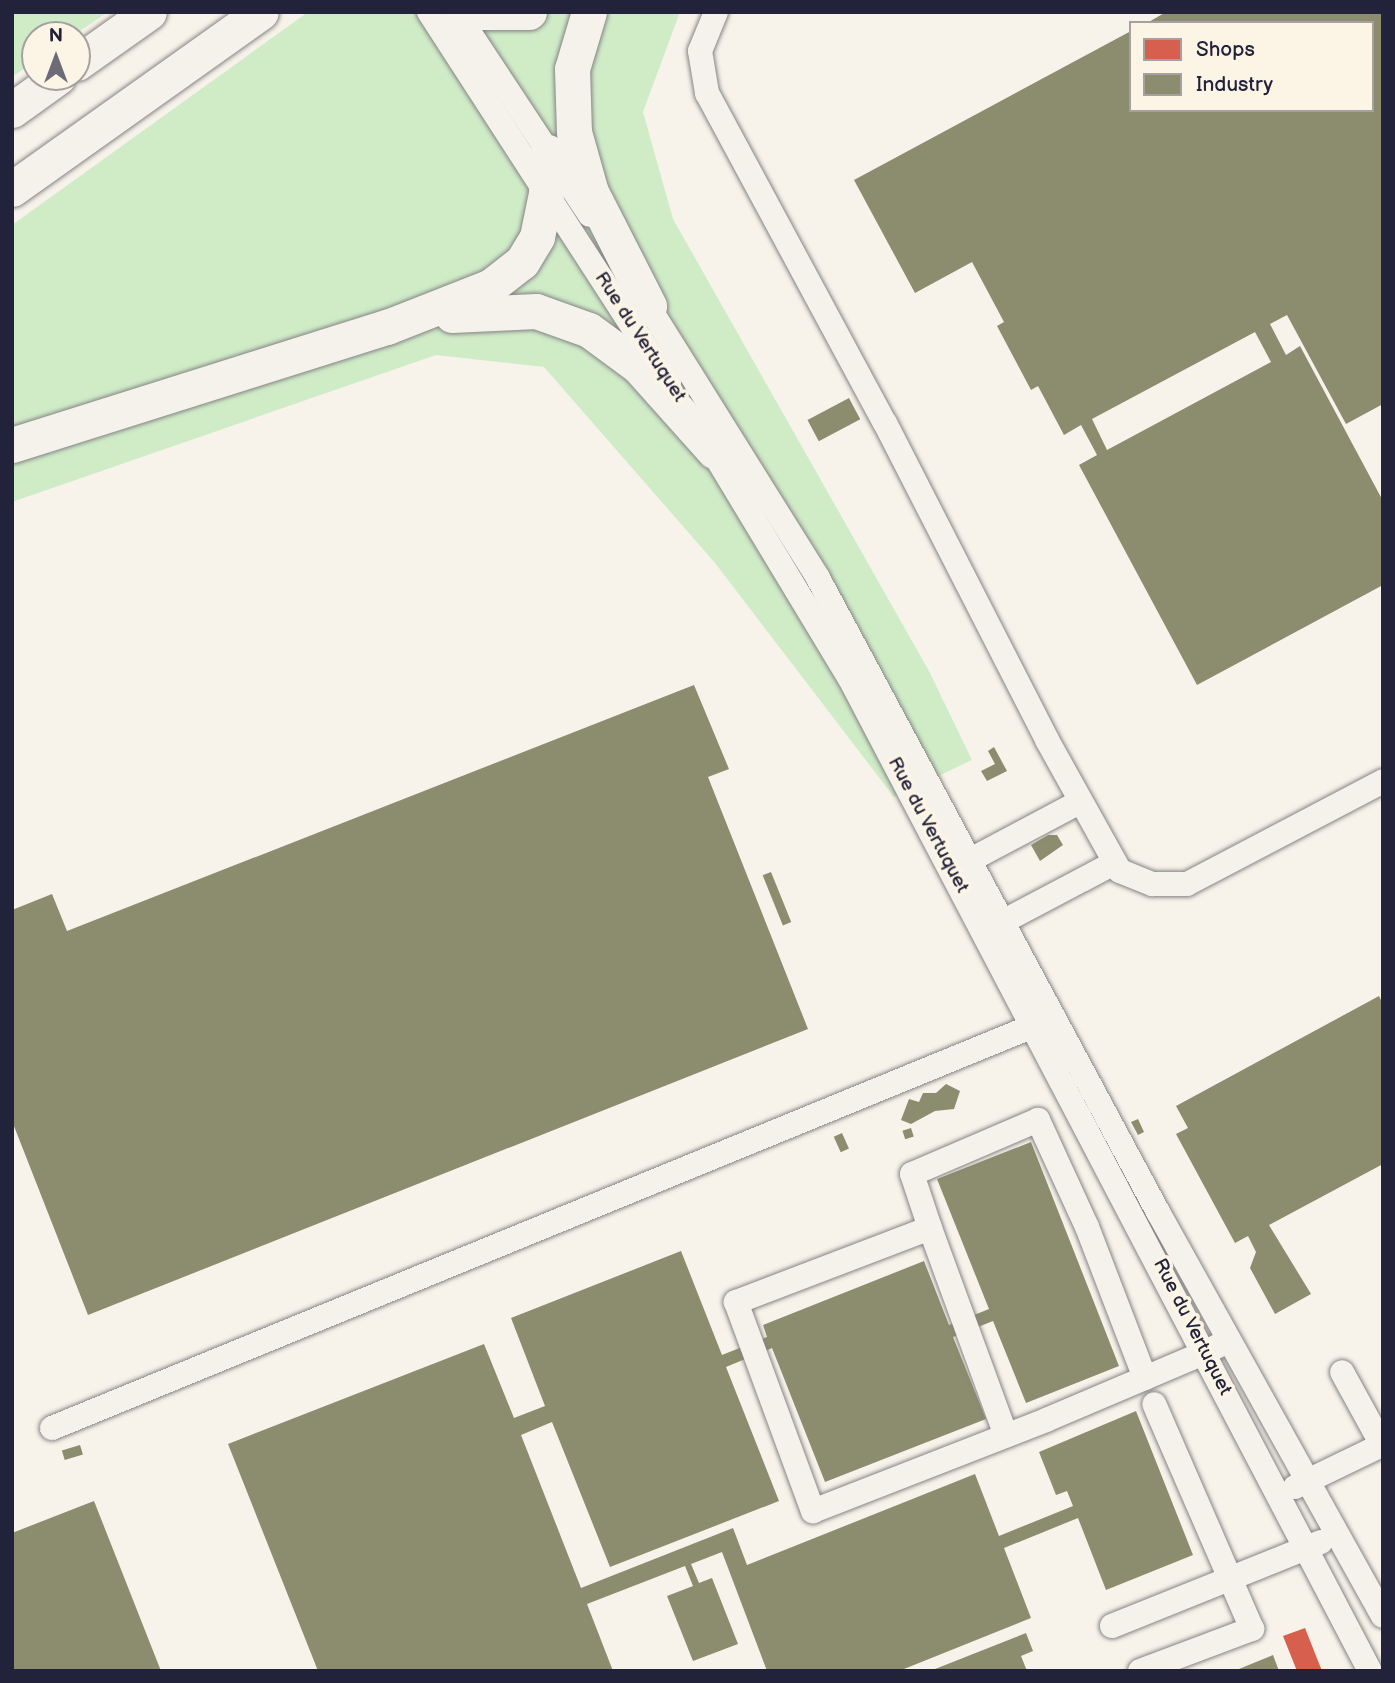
<!DOCTYPE html>
<html>
<head>
<meta charset="utf-8">
<style>
	body { margin:0 }
	#map { position:relative; width:1395px; height:1683px; overflow:hidden; background:#f7f3ea; font-family:"Balsamiq Sans",sans-serif }
	div>[style] { position:absolute }
	.green>* { inset:0; background:#cfecc7 }
	.shops>* { inset:0; background:#d6604d }
	.industry>* { inset:0; background:#8c8c6e; transform-origin:0 0 }
	.roads { filter:drop-shadow(0 0 2px #868485) drop-shadow(0 0 2px #868485) }
	.minor>* { height:24px; margin:-12px; padding:0 12px; transform-origin:12px; border-radius:12px; background:#f5f2ec }
	.highway>* { height:35px; margin:-17.5px; padding:0 17.5px; transform-origin:17.5px; border-radius:17.5px; background:#f5f2ec }
	span { translate:-50% -50%; white-space:nowrap; text-align:center; line-height:1.15; -webkit-text-stroke:7px #fcf5e5; paint-order:stroke }
	.street-label { font-size:19px; color:#22223b }
	.frame { position:absolute; inset:0; border:14px solid #22223b; pointer-events:none }
	.legend { position:absolute; left:1129px; top:21px; width:245px; height:91px; box-sizing:border-box; background:#fcf5e5; border:2px solid #a5a1a1; margin:0; padding:9px 12px; list-style:none; font-size:21px; color:#22223b }
	.legend li { display:flex; align-items:center; gap:14px; height:35px }
	.legend b { width:35px; border:2px solid #a5a1a1 }
	.north { position:absolute; left:21px; top:21px; width:70px; height:70px; box-sizing:border-box; background:#fcf5e5; border:2px solid #a5a1a1; border-radius:50%; rotate:0deg; font-size:19px; font-weight:700; line-height:28px; text-align:center; color:#22223b }
	.north::after { content:''; display:block; margin:auto; width:24px; height:32px; background:#6d6b78; clip-path:polygon(50% 0,100% 100%,50% 72%,0 100%) }
</style>
</head>
<body>
<div id="map">
	<div class="green">
		<div style="clip-path:polygon(12px 12px,108px 12px,74px 35px,35px 35px,35px 61px,12px 77px)"></div>
		<div style="clip-path:polygon(308px 12px,680px 12px,643px 112px,673px 219px,929px 671px,972px 760px,894px 797px,715px 563px,544px 367px,436px 355px,12px 502px,12px 225px)"></div>
	</div>
	<div class="shops">
		<div style="clip-path:polygon(1305px 1628px,1322px 1671px,1297px 1671px,1283px 1636px)"></div>
	</div>
	<div class="industry">
		<div style="clip-path:polygon(evenodd,1166px 12px,1383px 12px,1383px 404px,1346px 424px,1287px 315px,1270px 324px,1286px 355px,1300px 346px,1383px 501px,1383px 585px,1197px 685px,1079px 465px,1097px 455px,1081px 425px,1064px 435px,1038px 386px,1031px 390px,997px 326px,1004px 322px,972px 262px,915px 293px,854px 180px,1131px 31px,1131px 110px,1372px 110px,1372px 23px,1147px 23px,1166px 12px,1255px 332px,1271px 362px,1107px 450px,1092px 419px,1255px 332px)"></div>
		<div style="left:849px;top:398px;width:24px;height:47px;rotate:62deg"></div>
		<div style="clip-path:polygon(694px 685px,729px 769px,708px 777px,808px 1029px,88px 1315px,12px 1121px,12px 910px,52px 894px,67px 931px)"></div>
		<div style="clip-path:polygon(994px 747px,1007px 771px,987px 781px,981px 771px,995px 764px,988px 751px)"></div>
		<div style="clip-path:polygon(1048px 835px,1057px 835px,1063px 845px,1040px 861px,1031px 845px)"></div>
		<div style="left:771px;top:872px;width:54px;height:9px;rotate:68deg"></div>
		<div style="clip-path:polygon(1379px 996px,1383px 1004px,1383px 1164px,1269px 1225px,1311px 1294px,1275px 1314px,1250px 1268px,1256px 1252px,1248px 1236px,1235px 1243px,1176px 1134px,1188px 1128px,1176px 1106px)"></div>
		<div style="clip-path:polygon(946px 1084px,960px 1091px,954px 1109px,935px 1111px,911px 1124px,901px 1120px,909px 1099px,919px 1102px,923px 1093px,936px 1093px)"></div>
		<div style="clip-path:polygon(1138px 1119px,1144px 1132px,1138px 1135px,1131px 1122px)"></div>
		<div style="left:911px;top:1128px;width:9px;height:9px;rotate:72deg"></div>
		<div style="left:842px;top:1133px;width:17px;height:9px;rotate:66deg"></div>
		<div style="clip-path:polygon(1031px 1142px,1119px 1366px,1026px 1403px,993px 1321px,953px 1337px,986px 1419px,825px 1482px,772px 1348px,726px 1367px,779px 1501px,610px 1567px,552px 1422px,521px 1435px,581px 1588px,733px 1528px,747px 1565px,975px 1474px,999px 1536px,1073px 1506px,1067px 1491px,1056px 1495px,1039px 1452px,1136px 1411px,1193px 1555px,1106px 1590px,1078px 1518px,1004px 1548px,1031px 1618px,899px 1671px,767px 1671px,722px 1552px,691px 1564px,699px 1583px,712px 1578px,738px 1644px,693px 1661px,667px 1596px,693px 1586px,685px 1566px,587px 1604px,613px 1671px,318px 1671px,228px 1444px,484px 1344px,514px 1418px,545px 1406px,511px 1318px,681px 1251px,722px 1355px,767px 1337px,763px 1325px,924px 1261px,949px 1325px,989px 1309px,937px 1179px)"></div>
		<div style="left:80px;top:1445px;width:10px;height:19px;rotate:73deg"></div>
		<div style="clip-path:polygon(94px 1501px,161px 1671px,12px 1671px,12px 1533px)"></div>
		<div style="clip-path:polygon(1026px 1633px,1033px 1651px,1021px 1656px,1027px 1671px,930px 1671px)"></div>
		<div style="clip-path:polygon(1273px 1655px,1279px 1671px,1234px 1671px)"></div>
	</div>
	<div class="roads">
		<div class="minor">
			<div style="left:429px;top:12px;width:442px;rotate:57.1deg"></div>
			<div style="left:456px;top:12px;width:243px;rotate:56.6deg"></div>
			<div style="left:716px;top:12px;width:42px;rotate:112.3deg"></div>
			<div style="left:700px;top:51px;width:43px;rotate:80.5deg"></div>
			<div style="left:707px;top:93px;width:375px;rotate:61.7deg"></div>
			<div style="left:885px;top:423px;width:356px;rotate:62.9deg"></div>
			<div style="left:1047px;top:740px;width:150px;rotate:60.9deg"></div>
			<div style="left:1120px;top:871px;width:35px;rotate:22deg"></div>
			<div style="left:1152px;top:884px;width:35px"></div>
			<div style="left:1187px;top:884px;width:221px;rotate:-27.7deg"></div>
			<div style="left:640px;top:293px;width:336px;rotate:58deg"></div>
			<div style="left:818px;top:578px;width:719px;rotate:61.8deg"></div>
			<div style="left:1158px;top:1212px;width:462px;rotate:60.9deg"></div>
			<div style="left:704px;top:437px;width:280px;rotate:58.9deg"></div>
			<div style="left:849px;top:677px;width:1122px;rotate:62.34deg"></div>
			<div style="left:957px;top:867px;width:139px;rotate:-27.9deg"></div>
			<div style="left:989px;top:929px;width:141px;rotate:-27.8deg"></div>
			<div style="left:930px;top:1228px;width:221px;rotate:69.9deg"></div>
			<div style="left:1145px;top:1378px;width:162px;rotate:-111deg"></div>
			<div style="left:1087px;top:1227px;width:118px;rotate:-114.6deg"></div>
			<div style="left:1038px;top:1120px;width:137px;rotate:156.8deg"></div>
			<div style="left:912px;top:1174px;width:57px;rotate:71.6deg"></div>
			<div style="left:930px;top:1228px;width:208px;rotate:159.1deg"></div>
			<div style="left:736px;top:1302px;width:223px;rotate:69.8deg"></div>
			<div style="left:813px;top:1511px;width:250px;rotate:-21.3deg"></div>
			<div style="left:1046px;top:1420px;width:174px;rotate:-23deg"></div>
			<div style="left:1206px;top:1352px;width:16px;rotate:-27deg"></div>
			<div style="left:52px;top:1428px;width:1079px;rotate:-22.28deg"></div>
			<div style="left:1295px;top:1487px;width:97px;rotate:-25.8deg"></div>
			<div style="left:1382px;top:1445px;width:83px;rotate:-118.7deg"></div>
			<div style="left:1112px;top:1626px;width:225px;rotate:-21.9deg"></div>
			<div style="left:1140px;top:1671px;width:120px;rotate:-20.6deg"></div>
			<div style="left:1252px;top:1629px;width:245px;rotate:-113.5deg"></div>
		</div>
		<div class="highway">
			<div style="left:477px;top:12px;width:52px"></div>
			<div style="left:589px;top:12px;width:59px;rotate:106.6deg"></div>
			<div style="left:572px;top:69px;width:63px;rotate:88.2deg"></div>
			<div style="left:574px;top:132px;width:62px;rotate:74.2deg"></div>
			<div style="left:591px;top:192px;width:128px;rotate:63deg"></div>
			<div style="left:77px;top:63px;width:88px;rotate:-35.3deg"></div>
			<div style="left:12px;top:110px;width:57px;rotate:-35.7deg"></div>
			<div style="left:12px;top:189px;width:305px;rotate:-35.4deg"></div>
			<div style="left:452px;top:315px;width:84px;rotate:-2.7deg"></div>
			<div style="left:536px;top:311px;width:56px;rotate:19.7deg"></div>
			<div style="left:589px;top:330px;width:61px;rotate:36.3deg"></div>
			<div style="left:638px;top:366px;width:114px;rotate:48.2deg"></div>
			<div style="left:12px;top:445px;width:393px;rotate:-17.5deg"></div>
			<div style="left:387px;top:327px;width:112px;rotate:-21.5deg"></div>
			<div style="left:491px;top:286px;width:39px;rotate:-38deg"></div>
			<div style="left:522px;top:262px;width:29px;rotate:-59deg"></div>
			<div style="left:537px;top:237px;width:45px;rotate:-78.4deg"></div>
			<div style="left:546px;top:193px;width:41px;rotate:-87.2deg"></div>
		</div>
	</div>
	<div class="street-label">
		<span style="left:640px;top:337px;rotate:57deg">Rue du Vertuquet</span>
		<span style="left:928px;top:825px;rotate:62deg">Rue du Vertuquet</span>
		<span style="left:1192px;top:1327px;rotate:63deg">Rue du Vertuquet</span>
	</div>
	<div class="frame"></div>
	<ul class="legend">
	<li><b style="height:19px;background:#d6604d"></b>Shops</li>
	<li><b style="height:19px;background:#8c8c6e"></b>Industry</li>
	</ul>
	<div class="north">N</div>
</div>
</body>
</html>
